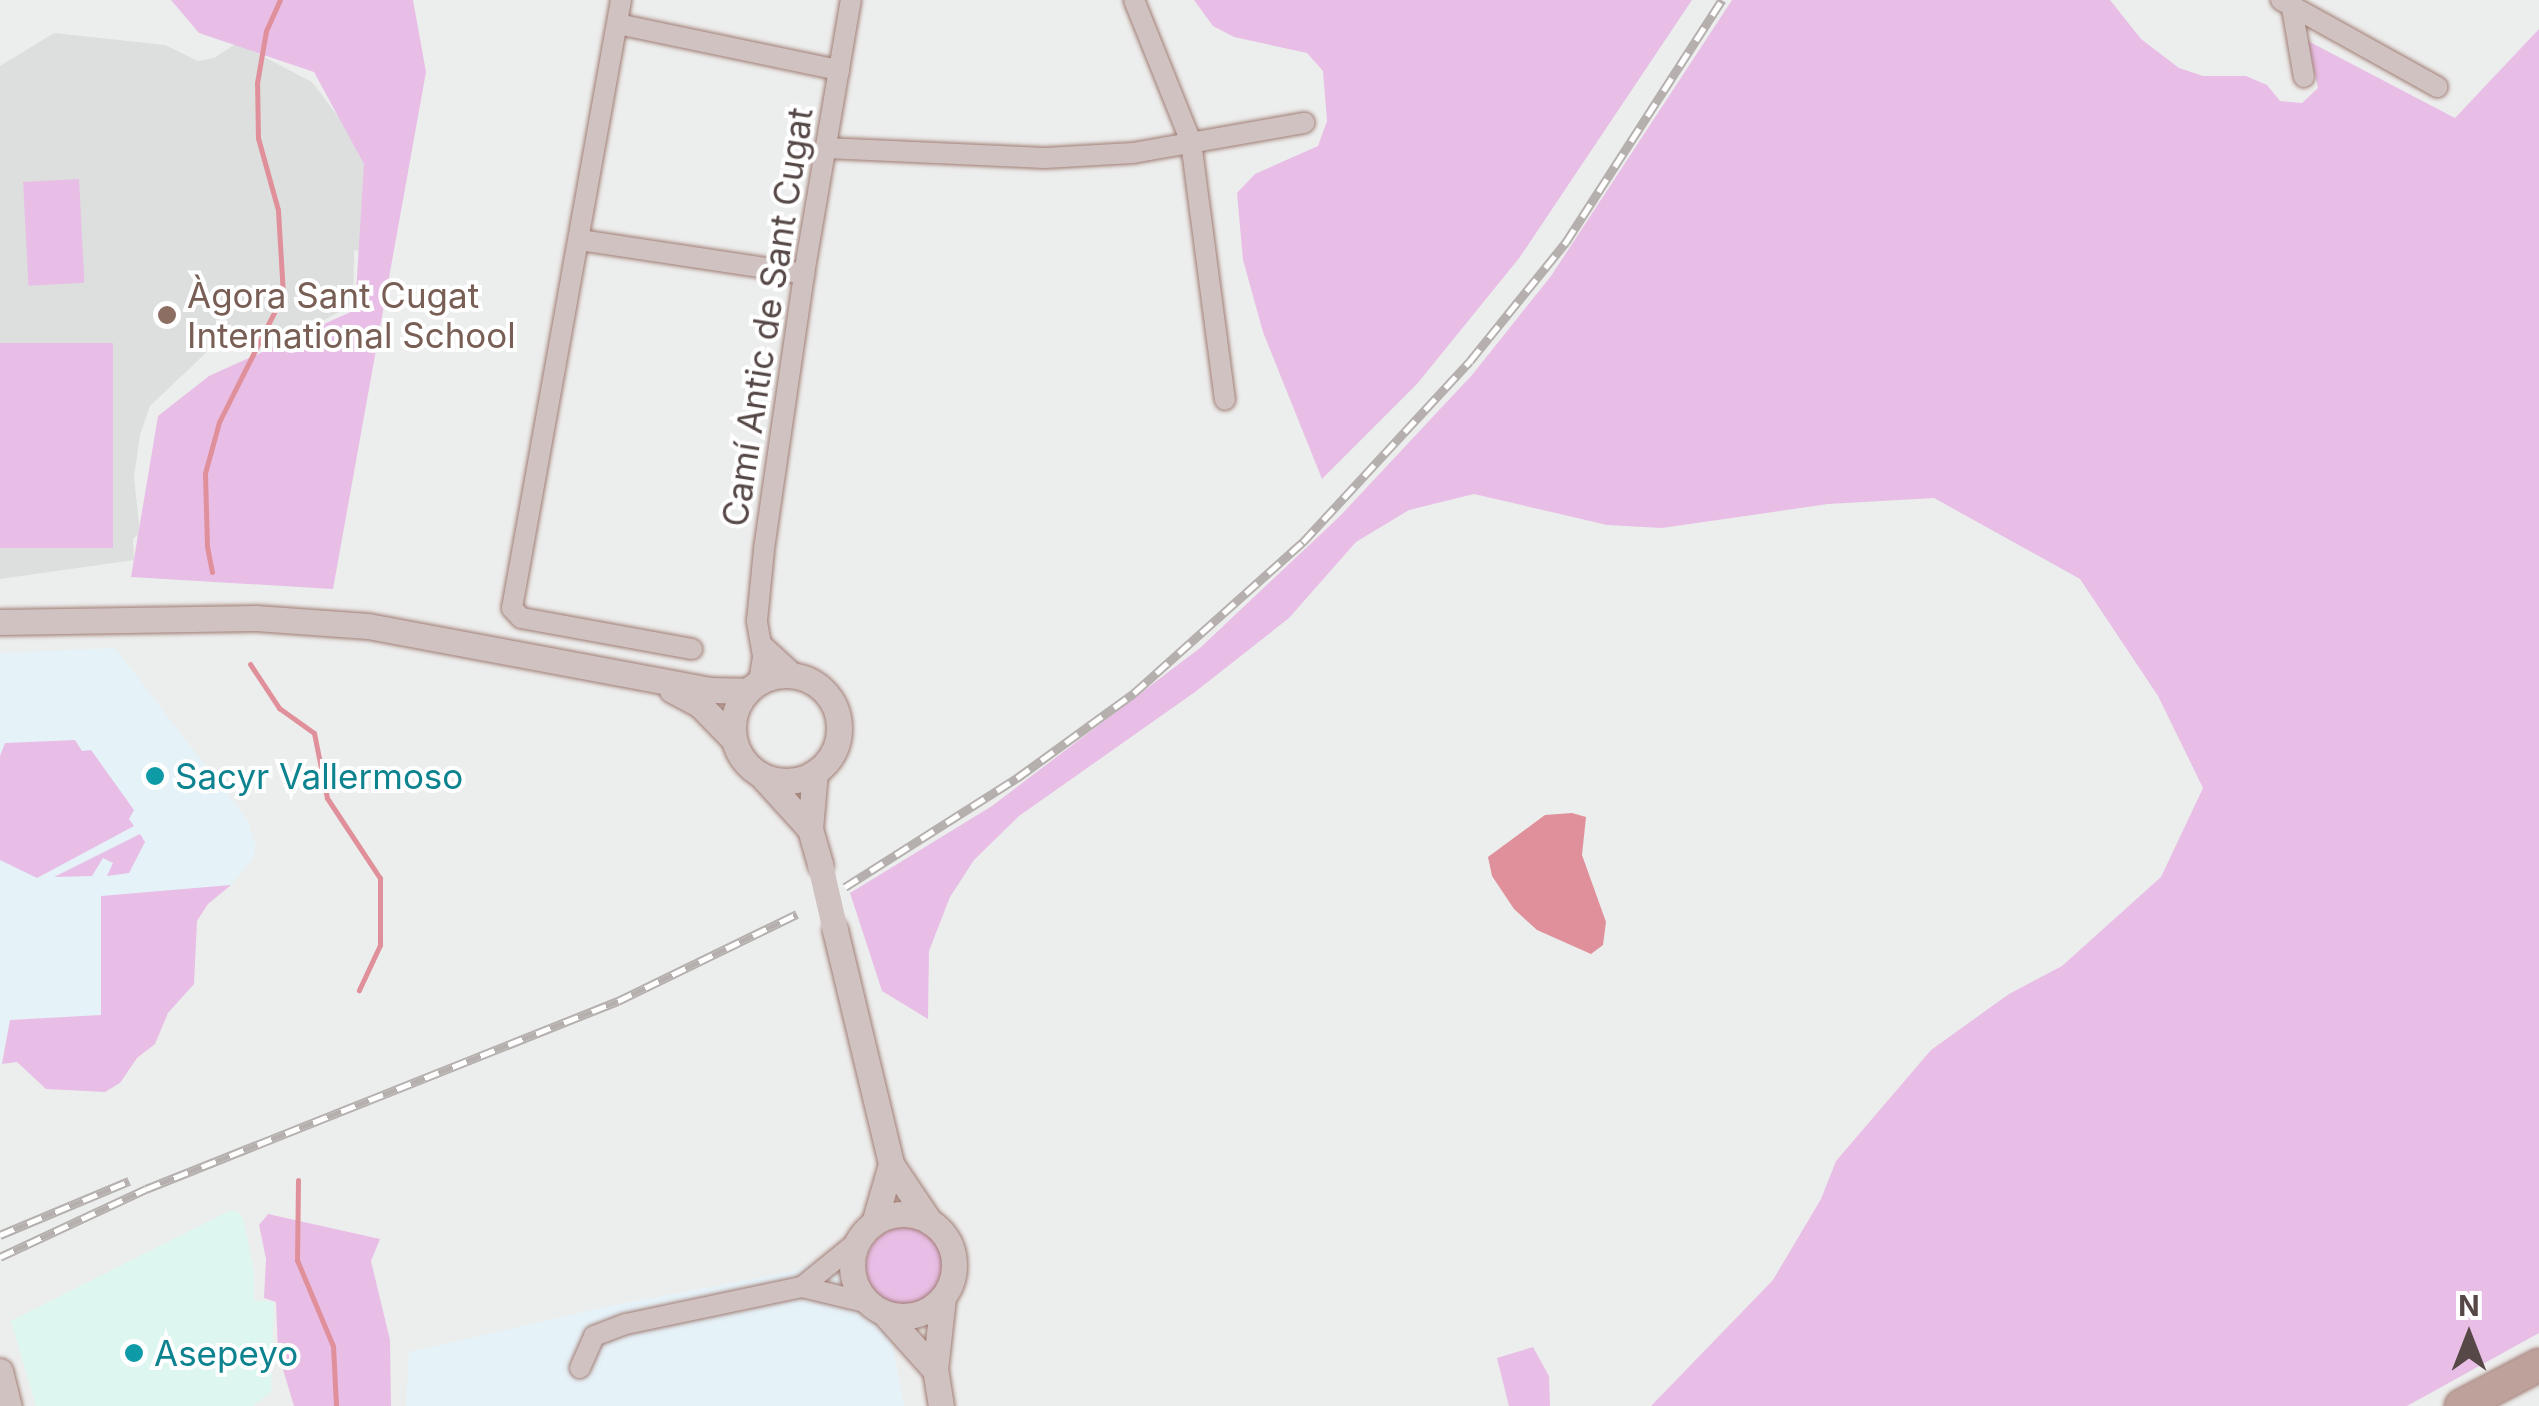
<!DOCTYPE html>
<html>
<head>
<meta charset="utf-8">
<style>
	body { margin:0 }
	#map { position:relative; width:2539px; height:1406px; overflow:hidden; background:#eceeed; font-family:Inter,sans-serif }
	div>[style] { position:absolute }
	.commercial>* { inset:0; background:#e5f2f8 }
	.education>* { inset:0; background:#dddfde }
	.medical>* { inset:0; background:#ddf7f0 }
	.green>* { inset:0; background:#e8bee6; transform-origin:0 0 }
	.round { border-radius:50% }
	.water>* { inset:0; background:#e0909b }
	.stream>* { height:5px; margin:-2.5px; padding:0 2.5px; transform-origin:2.5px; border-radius:2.5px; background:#e0909b }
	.roads { filter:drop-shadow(0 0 2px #a17c74) drop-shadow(0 0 2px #a17c74) }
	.minor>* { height:20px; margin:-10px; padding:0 10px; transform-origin:10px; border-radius:10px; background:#cfc2c0 }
	.tertiary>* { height:25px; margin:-12.5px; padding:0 12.5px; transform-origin:12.5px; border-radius:12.5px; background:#cfc2c0 }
	.tertiary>.ring { margin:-12.5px; padding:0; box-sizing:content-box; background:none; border:25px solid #cfc2c0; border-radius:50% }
	.trunk>* { height:32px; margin:-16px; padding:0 16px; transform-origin:16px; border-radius:16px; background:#bea19b }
	.rail>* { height:9px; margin-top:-4.5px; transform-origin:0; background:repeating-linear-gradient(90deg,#fff 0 15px,#b5b0ae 0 30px); box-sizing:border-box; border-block:2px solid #b5b0ae }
	.tertiary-bridge>* { height:25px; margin:-12.5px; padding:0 12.5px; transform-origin:12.5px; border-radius:12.5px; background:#cfc2c0 }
	.dots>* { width:28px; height:28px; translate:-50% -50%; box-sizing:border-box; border:5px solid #fff; border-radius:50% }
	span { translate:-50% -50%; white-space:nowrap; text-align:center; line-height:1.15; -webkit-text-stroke:8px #fff; paint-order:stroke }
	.education-label { font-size:35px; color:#785e54 }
	.left { translate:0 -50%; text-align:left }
	.street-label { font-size:35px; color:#564846 }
	.culture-label { font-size:35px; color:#0d838f }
	.north { position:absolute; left:2419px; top:1286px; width:100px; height:100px; -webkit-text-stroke:8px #fff; paint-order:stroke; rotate:0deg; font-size:28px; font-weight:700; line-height:40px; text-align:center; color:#564846 }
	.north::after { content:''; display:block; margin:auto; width:35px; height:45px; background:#564846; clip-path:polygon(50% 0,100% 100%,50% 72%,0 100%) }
</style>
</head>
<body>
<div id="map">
	<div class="commercial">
		<div style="clip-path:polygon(115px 648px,248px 821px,256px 847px,253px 858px,231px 885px,208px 889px,101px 1015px,10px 1020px,0 1068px,0 653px)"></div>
		<div style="clip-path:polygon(838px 1251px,844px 1286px,890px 1331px,904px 1406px,406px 1406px,409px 1352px,610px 1306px,794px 1271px)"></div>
	</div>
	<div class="education">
		<div style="clip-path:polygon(54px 33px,165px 45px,198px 61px,214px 58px,237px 43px,312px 82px,343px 123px,364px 164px,378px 253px,354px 250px,353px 304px,315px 325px,210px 349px,150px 406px,140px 435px,134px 477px,140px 533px,133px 539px,134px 560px,0 579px,0 66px)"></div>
	</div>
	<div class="medical">
		<div style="clip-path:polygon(229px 1211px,238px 1212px,243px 1218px,254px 1271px,254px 1300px,274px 1302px,271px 1392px,253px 1406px,36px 1406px,11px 1321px)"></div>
	</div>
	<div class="green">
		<div style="clip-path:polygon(171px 0,413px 0,426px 72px,333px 589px,131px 577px,158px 416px,209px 376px,355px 310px,364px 164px,314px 72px,199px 33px)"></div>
		<div style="clip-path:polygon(1194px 0,1692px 0,1520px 257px,1417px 384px,1322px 479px,1263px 332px,1243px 260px,1237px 193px,1255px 174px,1318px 146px,1327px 121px,1323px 71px,1307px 53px,1234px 37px,1213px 26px)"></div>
		<div style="clip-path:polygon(1732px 0,2110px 0,2141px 39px,2179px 68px,2203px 76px,2246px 76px,2267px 85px,2280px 101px,2302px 103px,2318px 88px,2308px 41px,2455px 118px,2539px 29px,2539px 1333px,2407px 1406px,1651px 1406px,1773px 1280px,1821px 1199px,1836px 1161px,1931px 1050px,2009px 994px,2062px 966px,2161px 877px,2203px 788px,2158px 696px,2080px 579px,1934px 498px,1828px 504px,1662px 528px,1607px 525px,1474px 494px,1409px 510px,1356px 542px,1289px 618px,1195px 692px,1019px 816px,974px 860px,950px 897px,929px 951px,928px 1019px,882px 991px,850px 893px,992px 806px,1200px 648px,1340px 516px,1472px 375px,1551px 276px)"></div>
		<div style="left:79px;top:179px;width:104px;height:56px;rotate:87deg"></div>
		<div style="left:113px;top:343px;width:205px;height:113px;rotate:90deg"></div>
		<div style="clip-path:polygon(75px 740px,82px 751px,91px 750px,134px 810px,129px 819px,134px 826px,37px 878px,0 860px,0 756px,5px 743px)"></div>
		<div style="clip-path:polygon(140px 834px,145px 842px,129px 873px,107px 876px,113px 863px,103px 858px,92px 876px,54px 877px)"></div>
		<div style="clip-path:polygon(231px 885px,208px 904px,197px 921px,194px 984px,168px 1013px,155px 1044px,137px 1058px,120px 1083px,105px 1092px,46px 1089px,17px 1062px,2px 1064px,10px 1020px,101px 1015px,101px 896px)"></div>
		<div style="clip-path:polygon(268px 1214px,380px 1239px,371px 1261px,390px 1340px,391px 1406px,294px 1406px,278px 1353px,276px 1302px,264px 1298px,266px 1259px,259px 1225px)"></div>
		<div class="round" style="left:866px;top:1227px;width:78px;height:78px"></div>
		<div style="clip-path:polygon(1533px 1347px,1549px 1376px,1550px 1406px,1509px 1406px,1497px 1358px)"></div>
	</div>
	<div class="water">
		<div style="clip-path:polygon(1572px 813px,1586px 817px,1582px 855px,1606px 922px,1603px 945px,1591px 954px,1537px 930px,1514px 909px,1492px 876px,1488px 857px,1545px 815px)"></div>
	</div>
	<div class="stream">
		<div style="left:212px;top:572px;width:26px;rotate:-101deg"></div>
		<div style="left:207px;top:546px;width:73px;rotate:-91.6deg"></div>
		<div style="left:205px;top:473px;width:53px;rotate:-74.6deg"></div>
		<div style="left:219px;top:422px;width:142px;rotate:-63.3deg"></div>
		<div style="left:283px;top:295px;width:85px;rotate:-93.4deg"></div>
		<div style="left:278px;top:210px;width:75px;rotate:-105.5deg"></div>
		<div style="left:258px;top:138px;width:55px;rotate:-91deg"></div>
		<div style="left:257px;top:83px;width:53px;rotate:-80.2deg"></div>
		<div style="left:266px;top:31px;width:34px;rotate:-66deg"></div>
		<div style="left:250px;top:664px;width:53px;rotate:56.6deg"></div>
		<div style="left:279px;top:708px;width:43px;rotate:35.5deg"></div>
		<div style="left:314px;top:733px;width:66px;rotate:78.7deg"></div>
		<div style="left:327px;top:798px;width:96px;rotate:56.5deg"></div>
		<div style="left:380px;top:878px;width:67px;rotate:90deg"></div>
		<div style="left:380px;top:945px;width:50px;rotate:115deg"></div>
		<div style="left:298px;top:1180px;width:80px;rotate:90.7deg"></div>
		<div style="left:297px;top:1260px;width:93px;rotate:67.3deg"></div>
		<div style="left:333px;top:1346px;width:60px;rotate:87.1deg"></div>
	</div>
	<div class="roads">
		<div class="minor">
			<div style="left:621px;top:0;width:618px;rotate:100.16deg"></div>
			<div style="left:512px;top:608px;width:13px;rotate:48deg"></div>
			<div style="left:521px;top:618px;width:174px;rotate:10.3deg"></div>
			<div style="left:1134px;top:0;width:153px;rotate:68.1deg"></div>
			<div style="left:1191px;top:142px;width:260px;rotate:82.5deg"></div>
			<div style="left:2281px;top:0;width:179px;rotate:29.1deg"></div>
			<div style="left:2291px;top:2px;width:76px;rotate:80.2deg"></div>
			<div style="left:618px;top:24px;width:226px;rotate:11.8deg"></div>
			<div style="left:826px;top:148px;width:219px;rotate:2.6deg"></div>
			<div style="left:1045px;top:158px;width:88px;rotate:-3.3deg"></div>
			<div style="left:1133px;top:153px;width:174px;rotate:-10deg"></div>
			<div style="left:580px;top:240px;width:227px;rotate:8.6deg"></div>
			<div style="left:762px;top:645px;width:46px;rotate:42.4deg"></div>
			<div style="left:759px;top:682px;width:26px;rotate:-81deg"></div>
			<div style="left:763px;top:656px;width:36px;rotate:-100deg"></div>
			<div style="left:757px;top:621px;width:72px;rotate:-84.4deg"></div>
			<div style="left:764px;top:549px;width:278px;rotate:-81.7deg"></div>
			<div style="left:804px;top:274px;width:278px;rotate:-80.3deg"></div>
			<div style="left:802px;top:1287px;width:71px;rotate:-39.3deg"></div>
			<div style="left:580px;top:1368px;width:35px;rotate:-66deg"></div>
			<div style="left:594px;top:1336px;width:34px;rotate:-21deg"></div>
			<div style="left:626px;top:1324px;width:180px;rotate:-11.9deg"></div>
			<div style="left:802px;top:1287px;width:69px;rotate:13.4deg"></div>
		</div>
		<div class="tertiary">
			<div style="left:0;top:622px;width:256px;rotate:-0.9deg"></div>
			<div style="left:256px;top:618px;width:112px;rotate:4.1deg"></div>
			<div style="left:368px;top:626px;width:347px;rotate:10.6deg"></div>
			<div style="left:709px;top:690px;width:39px;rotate:1deg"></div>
			<div class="ring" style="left:733px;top:675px;width:81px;height:81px"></div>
			<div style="left:672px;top:690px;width:32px;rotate:28deg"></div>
			<div style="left:700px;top:705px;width:49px;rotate:45.8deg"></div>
			<div style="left:815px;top:772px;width:57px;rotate:95deg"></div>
			<div style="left:810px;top:829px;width:37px;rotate:74deg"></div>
			<div style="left:761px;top:775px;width:73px;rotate:47.8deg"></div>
			<div style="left:835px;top:930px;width:241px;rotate:76.5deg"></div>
			<div style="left:891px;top:1164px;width:70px;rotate:56.1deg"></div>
			<div class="ring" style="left:852px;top:1214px;width:77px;height:77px"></div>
			<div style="left:874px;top:1223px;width:61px;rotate:-73.9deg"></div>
			<div style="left:883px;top:1312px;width:78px;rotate:48.1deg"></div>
			<div style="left:0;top:1371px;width:36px;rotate:76deg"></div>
			<div style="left:941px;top:1406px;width:36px;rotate:-99deg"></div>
			<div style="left:935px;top:1370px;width:73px;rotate:-83.7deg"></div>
		</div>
		<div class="trunk">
			<div style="left:2461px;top:1406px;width:88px;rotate:-27.7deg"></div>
		</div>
	</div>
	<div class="rail">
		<div style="left:845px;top:887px;width:204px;rotate:-32.4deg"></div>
		<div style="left:1017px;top:778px;width:145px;rotate:-36deg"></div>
		<div style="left:1134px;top:693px;width:227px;rotate:-41.8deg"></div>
		<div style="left:1303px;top:542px;width:246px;rotate:-47.3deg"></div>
		<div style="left:1470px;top:361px;width:153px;rotate:-51.1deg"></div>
		<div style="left:1566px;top:242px;width:288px;rotate:-57.2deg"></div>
		<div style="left:0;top:1235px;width:140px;rotate:-22.7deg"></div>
		<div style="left:0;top:1257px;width:161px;rotate:-25deg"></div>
		<div style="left:146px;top:1189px;width:508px;rotate:-21.72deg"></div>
		<div style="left:618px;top:1001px;width:199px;rotate:-25.9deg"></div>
	</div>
	<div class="tertiary-bridge">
		<div style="left:820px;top:865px;width:67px;rotate:77deg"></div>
	</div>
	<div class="dots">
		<div style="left:167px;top:315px;background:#8d6e63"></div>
		<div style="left:155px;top:776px;background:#0f9aa8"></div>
		<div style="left:134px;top:1353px;background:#0f9aa8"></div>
	</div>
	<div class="education-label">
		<span class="left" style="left:187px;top:315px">Àgora Sant Cugat<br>International School</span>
	</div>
	<div class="street-label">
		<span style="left:767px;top:317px;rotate:-81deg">Camí Antic de Sant Cugat</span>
	</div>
	<div class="culture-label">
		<span class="left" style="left:175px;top:776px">Sacyr Vallermoso</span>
		<span class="left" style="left:154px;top:1353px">Asepeyo</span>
	</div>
	<div class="north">N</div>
</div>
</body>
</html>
